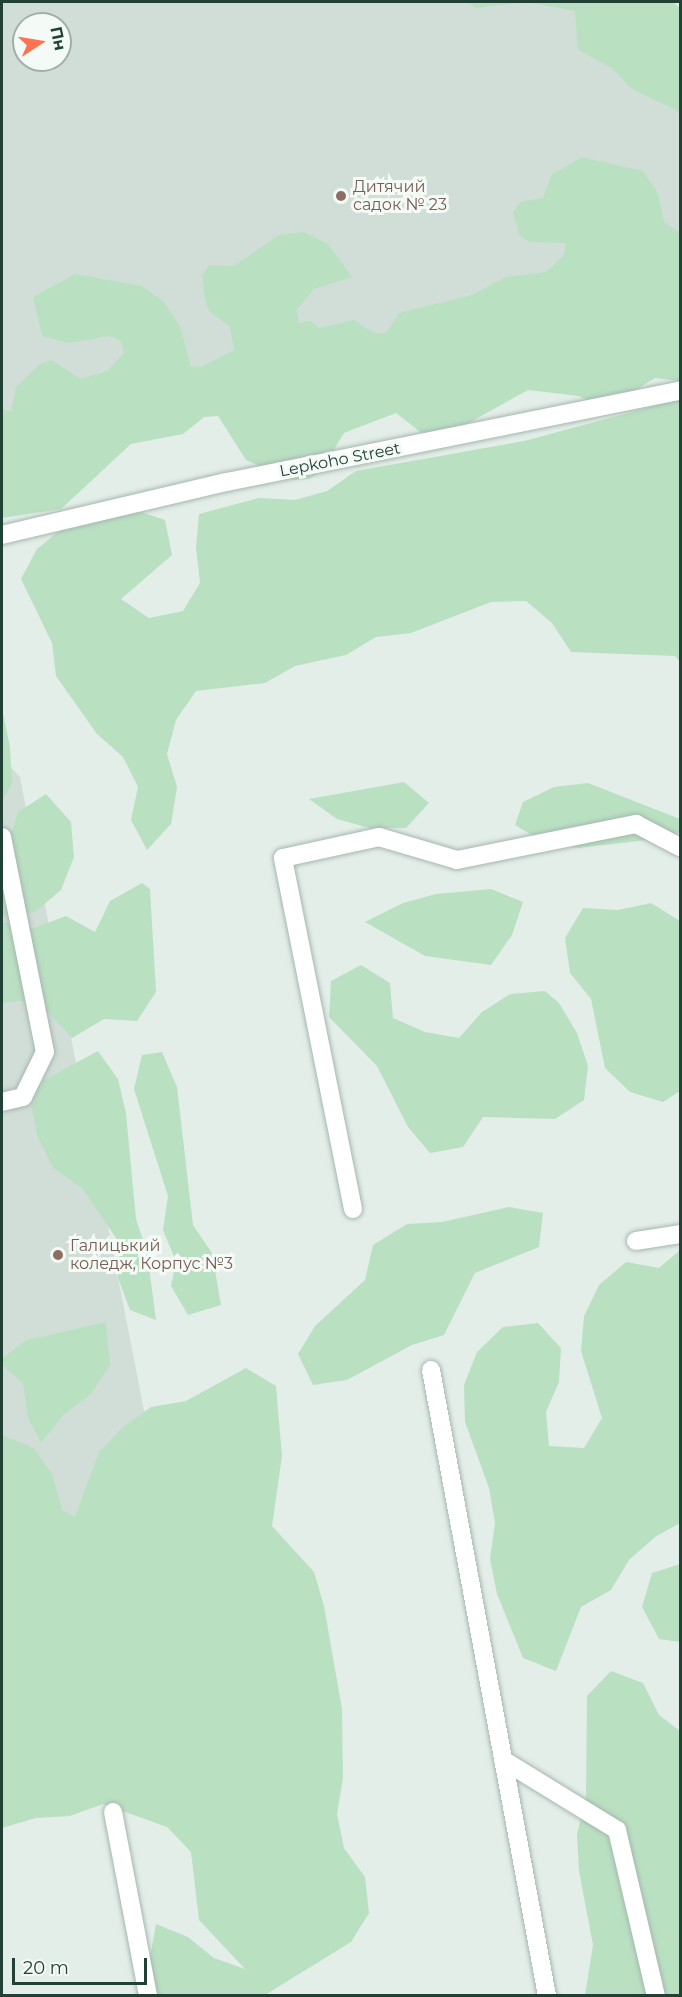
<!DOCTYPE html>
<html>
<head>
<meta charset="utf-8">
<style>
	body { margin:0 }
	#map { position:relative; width:682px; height:1997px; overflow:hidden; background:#e3eee8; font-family:Montserrat,sans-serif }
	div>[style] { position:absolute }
	.built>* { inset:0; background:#d1ded7 }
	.green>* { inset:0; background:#bae0c2 }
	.roads { filter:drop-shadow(0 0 2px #a5b7af) drop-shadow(0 0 2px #a5b7af) }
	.service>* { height:18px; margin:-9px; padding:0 9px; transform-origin:9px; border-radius:9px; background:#fff }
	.minor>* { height:18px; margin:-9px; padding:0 9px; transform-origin:9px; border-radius:9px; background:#fff }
	.dots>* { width:16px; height:16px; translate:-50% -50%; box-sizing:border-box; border:3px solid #f4faf6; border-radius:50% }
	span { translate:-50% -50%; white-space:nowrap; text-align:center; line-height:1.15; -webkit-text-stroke:6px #f4faf6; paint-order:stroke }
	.education-label { font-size:16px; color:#785e54 }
	.left { translate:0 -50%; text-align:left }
	.street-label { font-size:16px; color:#214136 }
	.frame { position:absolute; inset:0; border:3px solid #214136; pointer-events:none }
	.north { position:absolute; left:12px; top:12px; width:60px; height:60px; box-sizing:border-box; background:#f4faf6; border:2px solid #a0b0a9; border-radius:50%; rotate:78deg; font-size:16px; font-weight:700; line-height:24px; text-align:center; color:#214136 }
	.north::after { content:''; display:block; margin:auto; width:21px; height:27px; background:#fc7452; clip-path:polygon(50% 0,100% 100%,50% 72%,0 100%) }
	.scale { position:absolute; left:12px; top:1958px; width:135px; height:27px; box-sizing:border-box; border:3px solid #214136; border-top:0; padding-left:8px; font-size:18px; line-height:21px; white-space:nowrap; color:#214136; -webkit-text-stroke:4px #f4faf6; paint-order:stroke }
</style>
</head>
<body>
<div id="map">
	<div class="built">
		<div style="clip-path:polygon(evenodd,2px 2px,596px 2px,680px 94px,680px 298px,2px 432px,2px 2px,24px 24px,60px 24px,60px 60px,24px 60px,24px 24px)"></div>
		<div style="clip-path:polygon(2px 758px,20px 777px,207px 1732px,2px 1777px)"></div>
	</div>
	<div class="green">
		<div style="clip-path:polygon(466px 2px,673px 2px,680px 8px,680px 112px,632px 89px,612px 68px,578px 50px,575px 11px,526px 2px,476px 8px)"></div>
		<div style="clip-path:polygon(582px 157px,643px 171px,658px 193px,664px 222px,680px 232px,680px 381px,655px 378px,613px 404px,601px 407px,579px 396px,528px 390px,454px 431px,428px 438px,396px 413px,344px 433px,320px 472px,309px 479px,293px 480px,246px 460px,218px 416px,204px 417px,183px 434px,131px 444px,61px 509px,2px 518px,2px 409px,11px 412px,16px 387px,40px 364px,51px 360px,81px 379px,107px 371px,124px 353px,121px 341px,109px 336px,69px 343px,42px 336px,33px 297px,75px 274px,142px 286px,163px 301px,180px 326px,191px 367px,203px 366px,234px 350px,230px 327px,210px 312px,205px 301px,202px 275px,209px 265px,234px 266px,279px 235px,304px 232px,328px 244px,352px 277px,314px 289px,297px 310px,299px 323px,310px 321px,320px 328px,354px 320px,374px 333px,386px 333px,399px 313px,472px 295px,506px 277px,546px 272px,564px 255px,566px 243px,529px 242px,519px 235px,513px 212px,520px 202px,543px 198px,551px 175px)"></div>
		<div style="clip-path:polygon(680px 399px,680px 662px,675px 656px,571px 652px,552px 623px,526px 601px,491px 602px,411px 633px,376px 637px,346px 655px,295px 666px,265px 683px,196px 691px,176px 720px,167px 754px,177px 787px,171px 824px,147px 850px,131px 820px,138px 787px,123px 757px,97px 734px,56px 676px,52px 643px,21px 579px,37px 549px,65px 526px,132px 509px,165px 520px,172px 555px,121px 599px,149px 618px,183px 611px,200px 583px,196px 548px,199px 514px,259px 498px,295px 500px,327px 491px,356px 471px,524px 441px)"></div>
		<div style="clip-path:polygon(2px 708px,10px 747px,12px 783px,2px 802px)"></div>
		<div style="clip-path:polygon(404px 782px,429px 803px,406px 828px,370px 828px,337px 819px,309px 799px)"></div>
		<div style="clip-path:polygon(588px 783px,680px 819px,680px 832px,664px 838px,578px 848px,545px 843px,515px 825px,523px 802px,554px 787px)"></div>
		<div style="clip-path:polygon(46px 794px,71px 822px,74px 857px,61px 890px,35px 912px,2px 916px,2px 828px,8px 844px,18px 812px)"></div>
		<div style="clip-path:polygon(142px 883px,150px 889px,156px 992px,137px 1021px,104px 1019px,72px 1038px,36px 999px,2px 1003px,2px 922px,34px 928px,66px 916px,95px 932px,110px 901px)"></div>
		<div style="clip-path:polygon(491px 889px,523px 902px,512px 935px,491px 965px,425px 956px,365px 922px,403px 903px,436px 894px)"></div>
		<div style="clip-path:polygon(651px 903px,680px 921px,680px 1091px,663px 1102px,630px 1092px,605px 1068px,591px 999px,570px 973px,565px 938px,583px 908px,618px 910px)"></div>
		<div style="clip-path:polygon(361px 965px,390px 983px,393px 1018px,425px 1032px,459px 1038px,482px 1012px,510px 994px,545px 991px,559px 1003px,577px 1033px,588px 1066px,584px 1100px,555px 1119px,483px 1117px,463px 1147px,430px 1153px,408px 1127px,377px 1066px,329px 1017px,331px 981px)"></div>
		<div style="clip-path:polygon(98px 1051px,118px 1079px,126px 1113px,136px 1219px,147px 1252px,156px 1320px,130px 1310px,118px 1278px,120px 1244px,82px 1188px,53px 1168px,38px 1138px,31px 1106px,44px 1080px)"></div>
		<div style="clip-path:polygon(162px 1052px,177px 1087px,193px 1225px,212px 1253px,221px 1305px,188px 1315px,171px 1286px,176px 1261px,163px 1230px,168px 1196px,134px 1089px,142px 1055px)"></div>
		<div style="clip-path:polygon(509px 1207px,543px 1213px,539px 1247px,475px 1273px,444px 1335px,412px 1345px,347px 1380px,313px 1385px,298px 1354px,315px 1326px,365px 1280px,373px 1245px,407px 1224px,442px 1222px)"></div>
		<div style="clip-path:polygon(680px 1250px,680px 1523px,655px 1537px,629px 1560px,611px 1590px,581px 1607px,556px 1671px,523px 1658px,497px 1594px,490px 1559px,495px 1523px,489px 1488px,465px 1422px,464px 1385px,477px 1352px,503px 1327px,538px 1323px,561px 1348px,559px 1382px,546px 1412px,549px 1446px,584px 1448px,602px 1418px,581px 1351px,584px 1316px,599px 1285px,626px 1262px,659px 1268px)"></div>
		<div style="clip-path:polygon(106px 1322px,110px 1365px,91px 1394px,63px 1415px,41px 1443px,28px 1418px,23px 1384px,2px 1365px,2px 1358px,27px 1340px)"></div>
		<div style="clip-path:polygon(246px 1368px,276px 1386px,282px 1456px,272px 1526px,314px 1572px,324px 1606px,342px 1709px,343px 1778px,337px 1814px,344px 1848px,365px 1877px,369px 1913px,351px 1942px,265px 1995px,155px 1995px,150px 1957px,156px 1924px,188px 1937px,214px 1958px,245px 1969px,199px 1920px,191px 1852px,167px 1827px,103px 1804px,70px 1816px,36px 1818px,2px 1828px,2px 1435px,34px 1448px,53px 1476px,62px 1510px,75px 1517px,99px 1452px,123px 1427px,151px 1407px,186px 1401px)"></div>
		<div style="clip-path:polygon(680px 1564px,680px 1642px,659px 1639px,642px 1607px,652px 1573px)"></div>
		<div style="clip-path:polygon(611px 1671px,643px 1683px,659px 1715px,680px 1731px,680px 1995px,585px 1995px,593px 1945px,579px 1871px,577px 1834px,586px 1799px,587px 1696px)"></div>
	</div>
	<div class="roads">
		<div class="service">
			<div style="left:2px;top:837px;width:219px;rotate:78.7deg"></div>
			<div style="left:45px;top:1052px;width:50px;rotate:116.1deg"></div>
			<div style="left:23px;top:1097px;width:22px;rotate:167deg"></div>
			<div style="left:353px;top:1209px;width:358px;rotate:-101.3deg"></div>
			<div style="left:283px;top:858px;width:98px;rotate:-12.3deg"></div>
			<div style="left:379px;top:837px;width:81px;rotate:16.4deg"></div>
			<div style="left:457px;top:860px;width:183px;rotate:-11.4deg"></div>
			<div style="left:636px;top:824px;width:50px;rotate:27.6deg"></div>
			<div style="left:636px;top:1241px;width:45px;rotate:-9deg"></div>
			<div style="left:431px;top:1370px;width:637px;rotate:79.5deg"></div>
			<div style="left:503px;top:1760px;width:134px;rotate:31.6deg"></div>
			<div style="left:617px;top:1830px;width:171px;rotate:76.8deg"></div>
			<div style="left:113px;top:1812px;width:187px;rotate:79.2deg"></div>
		</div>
		<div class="minor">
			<div style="left:2px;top:535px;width:231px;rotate:-13.3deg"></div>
			<div style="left:227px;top:482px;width:462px;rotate:-11.4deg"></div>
		</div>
	</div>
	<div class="dots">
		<div style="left:341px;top:196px;background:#8d6e63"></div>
		<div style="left:58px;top:1255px;background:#8d6e63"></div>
	</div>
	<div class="education-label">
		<span class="left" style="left:353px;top:196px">Дитячий<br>садок № 23</span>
		<span class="left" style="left:70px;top:1255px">Галицький<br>коледж, Корпус №3</span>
	</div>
	<div class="street-label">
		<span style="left:340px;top:460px;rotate:-11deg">Lepkoho Street</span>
	</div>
	<div class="frame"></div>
	<div class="north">Пн</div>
	<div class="scale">20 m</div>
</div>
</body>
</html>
